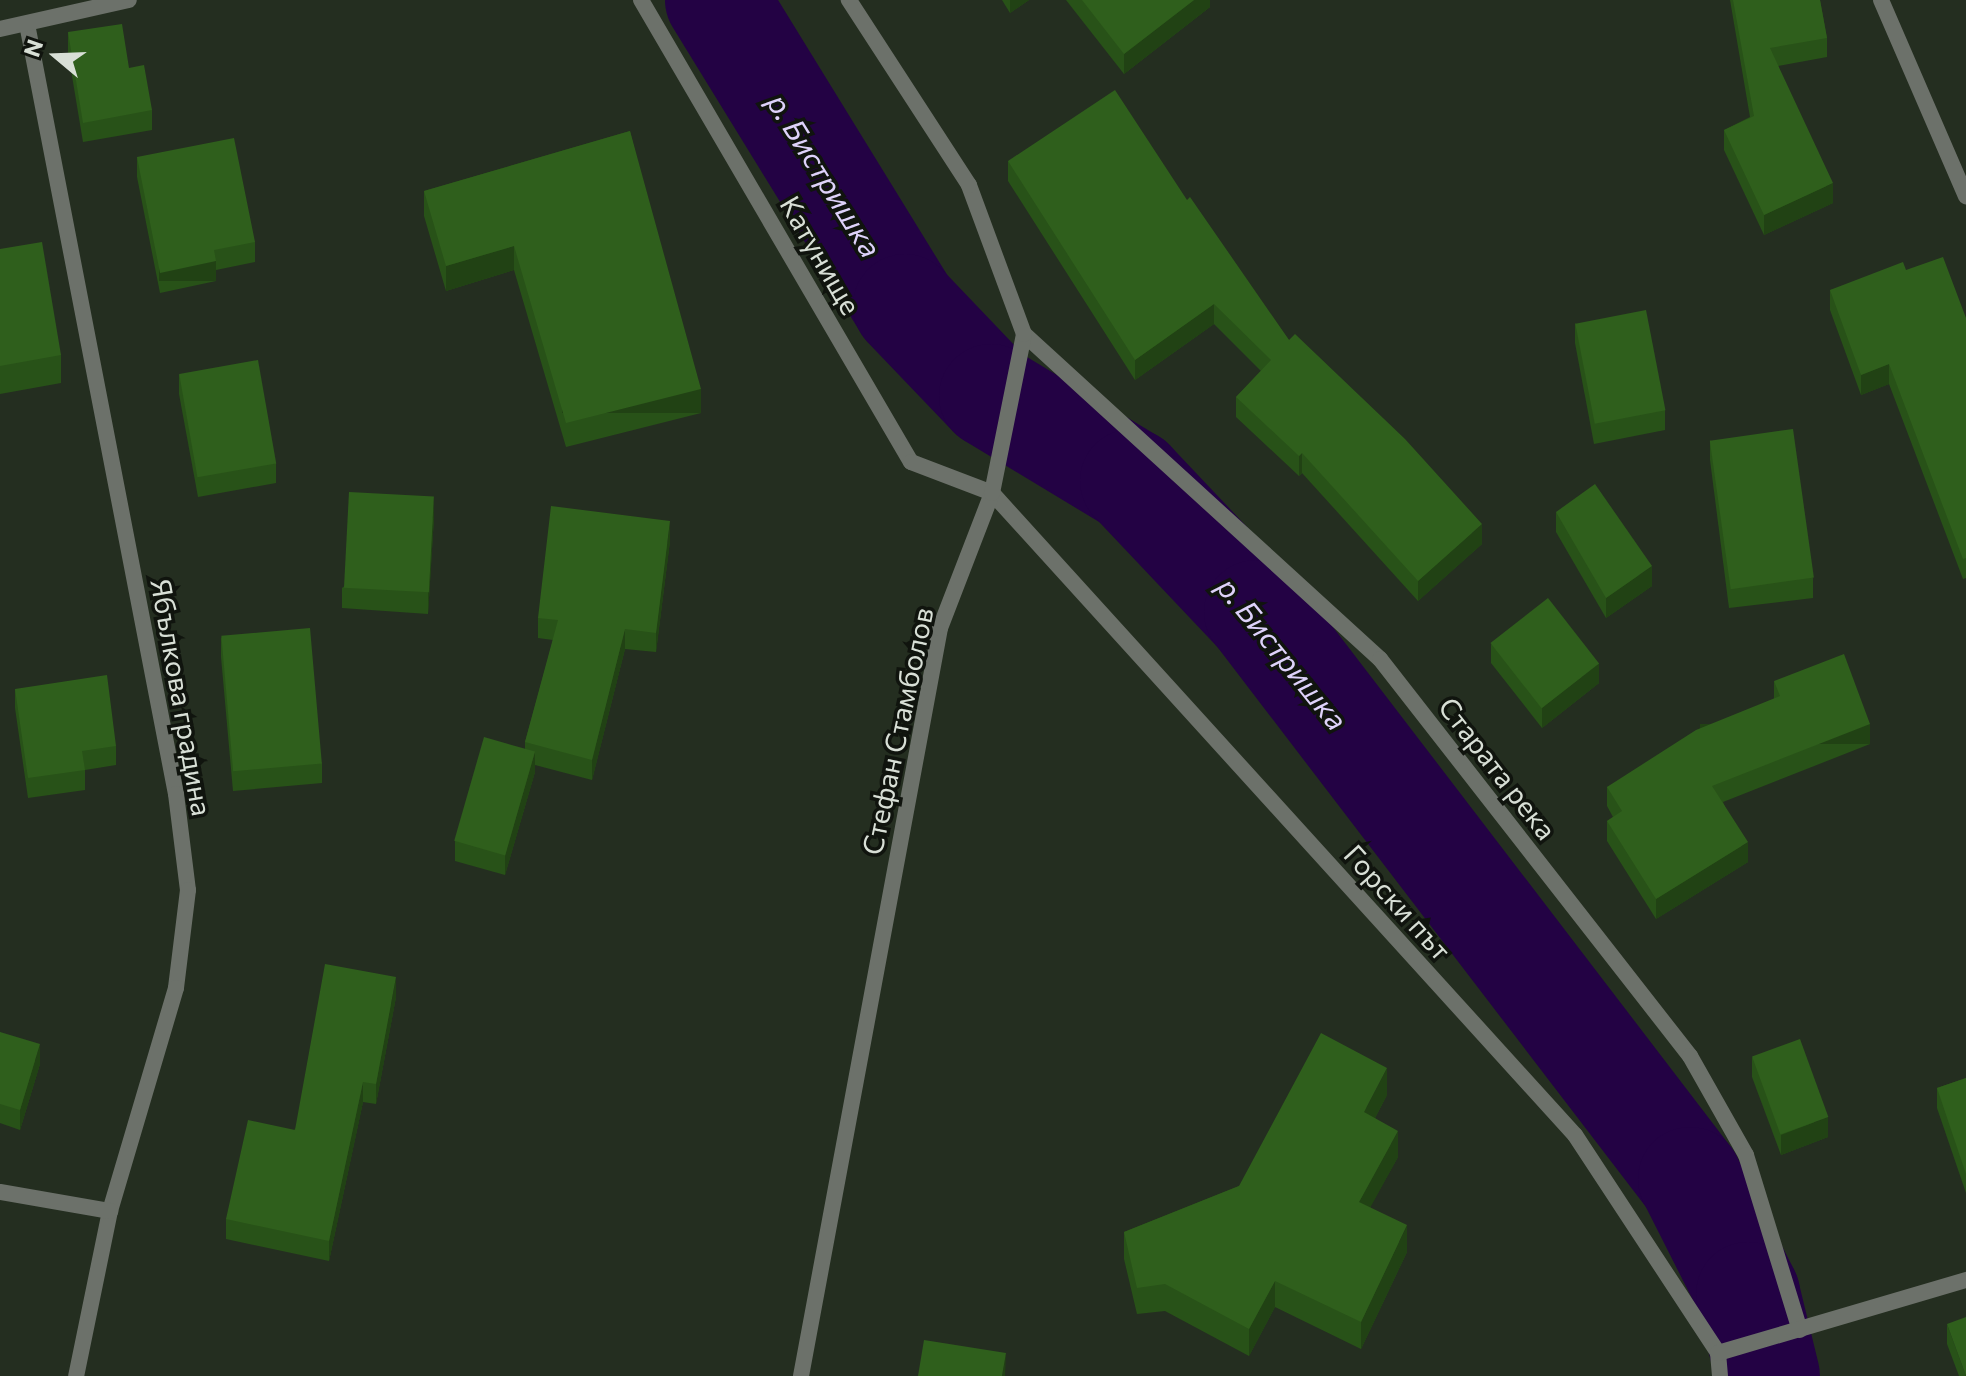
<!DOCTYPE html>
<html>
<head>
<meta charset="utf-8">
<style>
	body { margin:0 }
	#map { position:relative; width:1966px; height:1376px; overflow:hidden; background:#242e20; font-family:Commissioner,sans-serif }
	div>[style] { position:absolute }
	.river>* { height:104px; margin:-52px; padding:0 52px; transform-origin:52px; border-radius:52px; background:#230244 }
	.minor>* { height:16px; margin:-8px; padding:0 8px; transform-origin:8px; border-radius:8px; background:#6c716a }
	.wall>* { inset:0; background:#285218 }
	.shaded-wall>* { inset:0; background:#214214; transform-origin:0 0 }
	.building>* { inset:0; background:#2f5f1c; transform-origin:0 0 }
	span { translate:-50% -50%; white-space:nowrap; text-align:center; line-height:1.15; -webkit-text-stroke:7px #10140e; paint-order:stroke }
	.street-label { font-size:28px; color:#d8dfd6 }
	.water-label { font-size:30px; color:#ded2fa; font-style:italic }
	.north { position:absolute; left:16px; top:16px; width:80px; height:80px; -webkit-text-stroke:6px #10140e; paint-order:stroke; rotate:289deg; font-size:22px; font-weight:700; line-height:32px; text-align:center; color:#d8dfd6 }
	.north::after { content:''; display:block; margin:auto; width:28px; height:36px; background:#d8dfd6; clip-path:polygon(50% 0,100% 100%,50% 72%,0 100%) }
</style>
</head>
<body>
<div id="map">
	<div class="river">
		<div style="left:717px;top:0;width:359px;rotate:58.4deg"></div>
		<div style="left:905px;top:306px;width:124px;rotate:46.3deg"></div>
		<div style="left:991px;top:396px;width:165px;rotate:31.1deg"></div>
		<div style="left:1132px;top:481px;width:180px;rotate:46.6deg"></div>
		<div style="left:1256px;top:612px;width:714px;rotate:52.57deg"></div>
		<div style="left:1690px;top:1179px;width:129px;rotate:63.2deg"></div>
		<div style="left:1748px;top:1294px;width:84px;rotate:76.3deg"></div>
	</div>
	<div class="minor">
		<div style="left:641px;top:0;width:535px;rotate:59.7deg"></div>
		<div style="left:911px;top:462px;width:87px;rotate:20.9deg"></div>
		<div style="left:992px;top:493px;width:867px;rotate:47.76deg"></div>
		<div style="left:1575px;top:1135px;width:261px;rotate:56.7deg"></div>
		<div style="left:1718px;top:1353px;width:23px;rotate:85deg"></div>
		<div style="left:1881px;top:0;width:214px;rotate:66.6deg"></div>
		<div style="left:27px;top:24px;width:784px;rotate:79.05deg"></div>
		<div style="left:176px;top:794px;width:97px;rotate:82.9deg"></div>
		<div style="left:188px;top:890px;width:99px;rotate:97deg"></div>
		<div style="left:176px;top:988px;width:233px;rotate:106.5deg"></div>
		<div style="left:110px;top:1211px;width:168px;rotate:101.6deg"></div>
		<div style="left:0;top:29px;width:132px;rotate:-12.7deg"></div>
		<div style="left:1024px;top:334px;width:482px;rotate:42.4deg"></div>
		<div style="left:1380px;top:659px;width:504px;rotate:52.02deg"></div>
		<div style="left:1690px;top:1056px;width:114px;rotate:60.5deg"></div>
		<div style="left:1746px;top:1155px;width:183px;rotate:72.9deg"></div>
		<div style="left:0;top:1192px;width:112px;rotate:9.8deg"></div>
		<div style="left:1718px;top:1353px;width:259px;rotate:-16.4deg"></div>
		<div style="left:801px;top:1376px;width:761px;rotate:-79.47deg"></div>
		<div style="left:940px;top:628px;width:145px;rotate:-68.9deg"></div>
		<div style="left:992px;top:493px;width:162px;rotate:-78.6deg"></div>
		<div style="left:1024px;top:334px;width:159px;rotate:-110.3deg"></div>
		<div style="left:969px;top:185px;width:221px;rotate:-123deg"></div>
	</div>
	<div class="wall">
		<div style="clip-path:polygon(1002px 0,1029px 0,1010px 13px)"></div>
		<div style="clip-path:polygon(1066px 0,1210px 0,1210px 7px,1124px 74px)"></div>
		<div style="clip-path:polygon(1730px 0,1820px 0,1827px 38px,1827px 57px,1778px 66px,1833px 203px,1764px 235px,1724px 150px,1724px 130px,1750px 117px)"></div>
		<div style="clip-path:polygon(68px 32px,129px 68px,152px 110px,152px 130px,83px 142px,68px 52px)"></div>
		<div style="clip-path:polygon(630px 131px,701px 413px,566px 447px,514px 270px,446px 291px,424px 216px,424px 191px)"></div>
		<div style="clip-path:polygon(137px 157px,255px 242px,255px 262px,216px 270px,216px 281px,160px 293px,137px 177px)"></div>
		<div style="clip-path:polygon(1008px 161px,1187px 200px,1289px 340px,1482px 544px,1418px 601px,1302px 473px,1299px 476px,1236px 417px,1236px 397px,1261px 371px,1214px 324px,1135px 380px,1008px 181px)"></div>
		<div style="clip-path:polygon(0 249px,61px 355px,61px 383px,0 394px)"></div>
		<div style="clip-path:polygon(1906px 270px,1966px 318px,1966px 578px,1963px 579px,1889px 384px,1861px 395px,1830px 310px,1830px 290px)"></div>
		<div style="clip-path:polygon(1575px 323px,1665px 410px,1665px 430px,1594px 444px,1575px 343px)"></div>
		<div style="clip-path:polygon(179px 374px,276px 463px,276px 483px,198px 497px,179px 394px)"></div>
		<div style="clip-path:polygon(1710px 440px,1813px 578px,1813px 598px,1729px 608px,1710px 460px)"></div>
		<div style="clip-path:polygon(1556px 512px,1652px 586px,1606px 618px,1556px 532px)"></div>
		<div style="clip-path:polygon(434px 517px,428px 614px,342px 608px,342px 588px)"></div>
		<div style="clip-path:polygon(670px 541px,656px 652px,625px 649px,592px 780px,535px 765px,535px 772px,505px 875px,455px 861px,455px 841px,525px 749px,525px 742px,553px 640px,538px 638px,538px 618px)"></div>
		<div style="clip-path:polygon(221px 637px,322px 763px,322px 783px,233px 791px,221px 657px)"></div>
		<div style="clip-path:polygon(1491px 644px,1599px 683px,1542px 728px,1491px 663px)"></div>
		<div style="clip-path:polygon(1774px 681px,1870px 744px,1723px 802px,1748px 862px,1656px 919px,1607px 841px,1607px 821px,1613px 817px,1607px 806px,1607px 787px,1774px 699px)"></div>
		<div style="clip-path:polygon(15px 689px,116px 746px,116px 765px,85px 770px,85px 790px,28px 798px,15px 708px)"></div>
		<div style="clip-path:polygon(396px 997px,376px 1104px,363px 1102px,329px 1261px,226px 1239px,226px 1219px)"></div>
		<div style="clip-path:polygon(0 1032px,40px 1064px,20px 1130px,0 1123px)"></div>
		<div style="clip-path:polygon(1752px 1057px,1828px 1137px,1781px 1155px,1752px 1077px)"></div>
		<div style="clip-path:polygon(1966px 1078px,1966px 1193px,1937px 1108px,1937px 1088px)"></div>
		<div style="clip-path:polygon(1387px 1095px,1375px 1118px,1398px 1157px,1370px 1207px,1407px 1252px,1361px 1349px,1275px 1307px,1249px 1356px,1165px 1311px,1137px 1314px,1124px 1259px,1124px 1232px,1239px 1186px)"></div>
		<div style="clip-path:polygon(1947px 1324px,1966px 1376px,1959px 1376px,1947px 1344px)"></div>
	</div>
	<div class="shaded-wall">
		<div style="clip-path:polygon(1010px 0,1029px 0,1010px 13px)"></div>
		<div style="clip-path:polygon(1194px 0,1210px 0,1210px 7px,1124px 74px,1124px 54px)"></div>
		<div style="clip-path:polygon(1833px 183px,1833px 203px,1764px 235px,1764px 215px)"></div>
		<div style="clip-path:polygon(514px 246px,514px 270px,446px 291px,446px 266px)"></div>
		<div style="left:216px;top:261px;width:20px;height:57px;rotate:90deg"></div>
		<div style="clip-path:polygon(1214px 304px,1214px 324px,1135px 380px,1135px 360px)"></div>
		<div style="clip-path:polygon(1889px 364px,1889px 384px,1861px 395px,1861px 375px)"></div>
		<div style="left:701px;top:389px;width:24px;height:139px;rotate:90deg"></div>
		<div style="clip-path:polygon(1302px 453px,1302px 473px,1299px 476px,1299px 456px)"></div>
		<div style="clip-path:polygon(434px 497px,434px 517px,428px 614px,428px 594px)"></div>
		<div style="clip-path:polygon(670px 521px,670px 541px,656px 652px,656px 633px)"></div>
		<div style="clip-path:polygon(1482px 524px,1482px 544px,1418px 601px,1418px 581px)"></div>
		<div style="clip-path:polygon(1652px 566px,1652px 586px,1606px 618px,1606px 598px)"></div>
		<div style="clip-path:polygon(625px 629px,625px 649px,592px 780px,592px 760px)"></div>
		<div style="clip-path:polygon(1599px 663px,1599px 683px,1542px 728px,1542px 708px)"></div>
		<div style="left:1870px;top:724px;width:20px;height:170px;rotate:90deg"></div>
		<div style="clip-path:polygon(535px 752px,535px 772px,505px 875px,505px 855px)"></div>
		<div style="clip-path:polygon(1748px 842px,1748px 862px,1656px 919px,1656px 899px)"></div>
		<div style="clip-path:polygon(396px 977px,396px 997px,376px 1104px,376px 1084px)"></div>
		<div style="clip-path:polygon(40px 1044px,40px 1064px,20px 1130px,20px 1110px)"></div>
		<div style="clip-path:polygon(1387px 1068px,1387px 1095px,1364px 1139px,1364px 1112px)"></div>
		<div style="clip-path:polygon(363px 1082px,363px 1102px,329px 1261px,329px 1241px)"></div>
		<div style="clip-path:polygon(1828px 1117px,1828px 1137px,1781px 1155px,1781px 1135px)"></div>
		<div style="clip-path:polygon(1398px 1131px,1398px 1157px,1359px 1228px,1359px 1202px)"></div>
		<div style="clip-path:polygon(1407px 1225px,1407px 1252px,1361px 1349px,1361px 1322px)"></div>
		<div style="clip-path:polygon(1275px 1281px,1275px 1307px,1249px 1356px,1249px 1329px)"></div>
		<div style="clip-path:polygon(1006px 1353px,1005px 1376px,1002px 1376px)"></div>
	</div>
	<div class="building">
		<div style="clip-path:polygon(1082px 0,1194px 0,1124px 54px)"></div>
		<div style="clip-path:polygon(1733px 0,1820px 0,1827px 38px,1770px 48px,1833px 183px,1764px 215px,1724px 130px,1754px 116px)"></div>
		<div style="clip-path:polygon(122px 24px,129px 68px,144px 65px,152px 110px,83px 123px,68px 32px)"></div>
		<div style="clip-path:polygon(1115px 90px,1187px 200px,1190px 197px,1289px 340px,1295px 334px,1405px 439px,1482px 524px,1418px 581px,1302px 453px,1299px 456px,1236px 397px,1271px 360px,1214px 304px,1135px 360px,1008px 161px)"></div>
		<div style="clip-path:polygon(630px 131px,701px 389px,566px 423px,514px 246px,446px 266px,424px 191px)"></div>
		<div style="clip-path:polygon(234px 138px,255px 242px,214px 250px,216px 261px,160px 273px,137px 157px)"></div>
		<div style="clip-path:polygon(42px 242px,61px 355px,0 366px,0 249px)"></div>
		<div style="clip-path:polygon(1943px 257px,1966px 318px,1966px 558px,1963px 559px,1889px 364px,1861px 375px,1830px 290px,1903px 262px,1906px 270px)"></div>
		<div style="left:1646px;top:310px;width:102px;height:72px;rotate:79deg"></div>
		<div style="left:258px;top:360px;width:105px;height:80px;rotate:80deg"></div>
		<div style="left:1793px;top:429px;width:150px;height:84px;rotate:82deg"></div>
		<div style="clip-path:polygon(1595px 484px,1652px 566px,1606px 598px,1556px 512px)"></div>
		<div style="left:349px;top:492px;width:85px;height:96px;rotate:3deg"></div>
		<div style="clip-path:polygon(551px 506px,670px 521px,656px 633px,625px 629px,592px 760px,525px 742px,558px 620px,538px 618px)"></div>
		<div style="left:1548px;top:598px;width:83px;height:73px;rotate:52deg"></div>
		<div style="left:310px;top:628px;width:136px;height:89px;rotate:85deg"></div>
		<div style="clip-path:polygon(1844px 654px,1870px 724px,1712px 786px,1748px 842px,1656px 899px,1607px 821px,1622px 811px,1607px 787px,1696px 730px,1780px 696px,1774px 681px)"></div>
		<div style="clip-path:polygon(107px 675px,116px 746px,82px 751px,85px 770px,28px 778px,15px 689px)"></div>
		<div style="left:484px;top:737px;width:53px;height:108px;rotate:16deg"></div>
		<div style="clip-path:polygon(325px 964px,396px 977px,376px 1084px,363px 1082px,329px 1241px,226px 1219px,248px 1120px,295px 1130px)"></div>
		<div style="clip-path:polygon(0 1032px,40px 1044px,20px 1110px,0 1104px)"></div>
		<div style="clip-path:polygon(1321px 1033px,1387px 1068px,1364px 1112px,1398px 1131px,1359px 1202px,1407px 1225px,1361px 1322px,1275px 1281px,1249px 1329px,1165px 1284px,1137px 1288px,1124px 1232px,1239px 1186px)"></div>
		<div style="left:1800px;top:1039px;width:83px;height:51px;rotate:70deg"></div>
		<div style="clip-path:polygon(1966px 1078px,1966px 1174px,1937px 1088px)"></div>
		<div style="clip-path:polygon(1966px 1317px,1966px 1376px,1947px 1324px)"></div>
		<div style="clip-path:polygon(924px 1340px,1006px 1353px,1002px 1376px,918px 1376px)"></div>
	</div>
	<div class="street-label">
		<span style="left:821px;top:255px;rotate:60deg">Катунище</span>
		<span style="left:182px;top:697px;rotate:80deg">Ябълкова градина</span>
		<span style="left:897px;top:731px;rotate:-78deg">Стефан Стамболов</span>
		<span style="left:1498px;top:768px;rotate:52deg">Старата река</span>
		<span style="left:1398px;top:902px;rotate:48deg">Горски път</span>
	</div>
	<div class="water-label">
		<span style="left:825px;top:175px;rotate:58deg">р. Бистришка</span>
		<span style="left:1283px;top:653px;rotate:51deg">р. Бистришка</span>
	</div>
	<div class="north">N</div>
</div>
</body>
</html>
